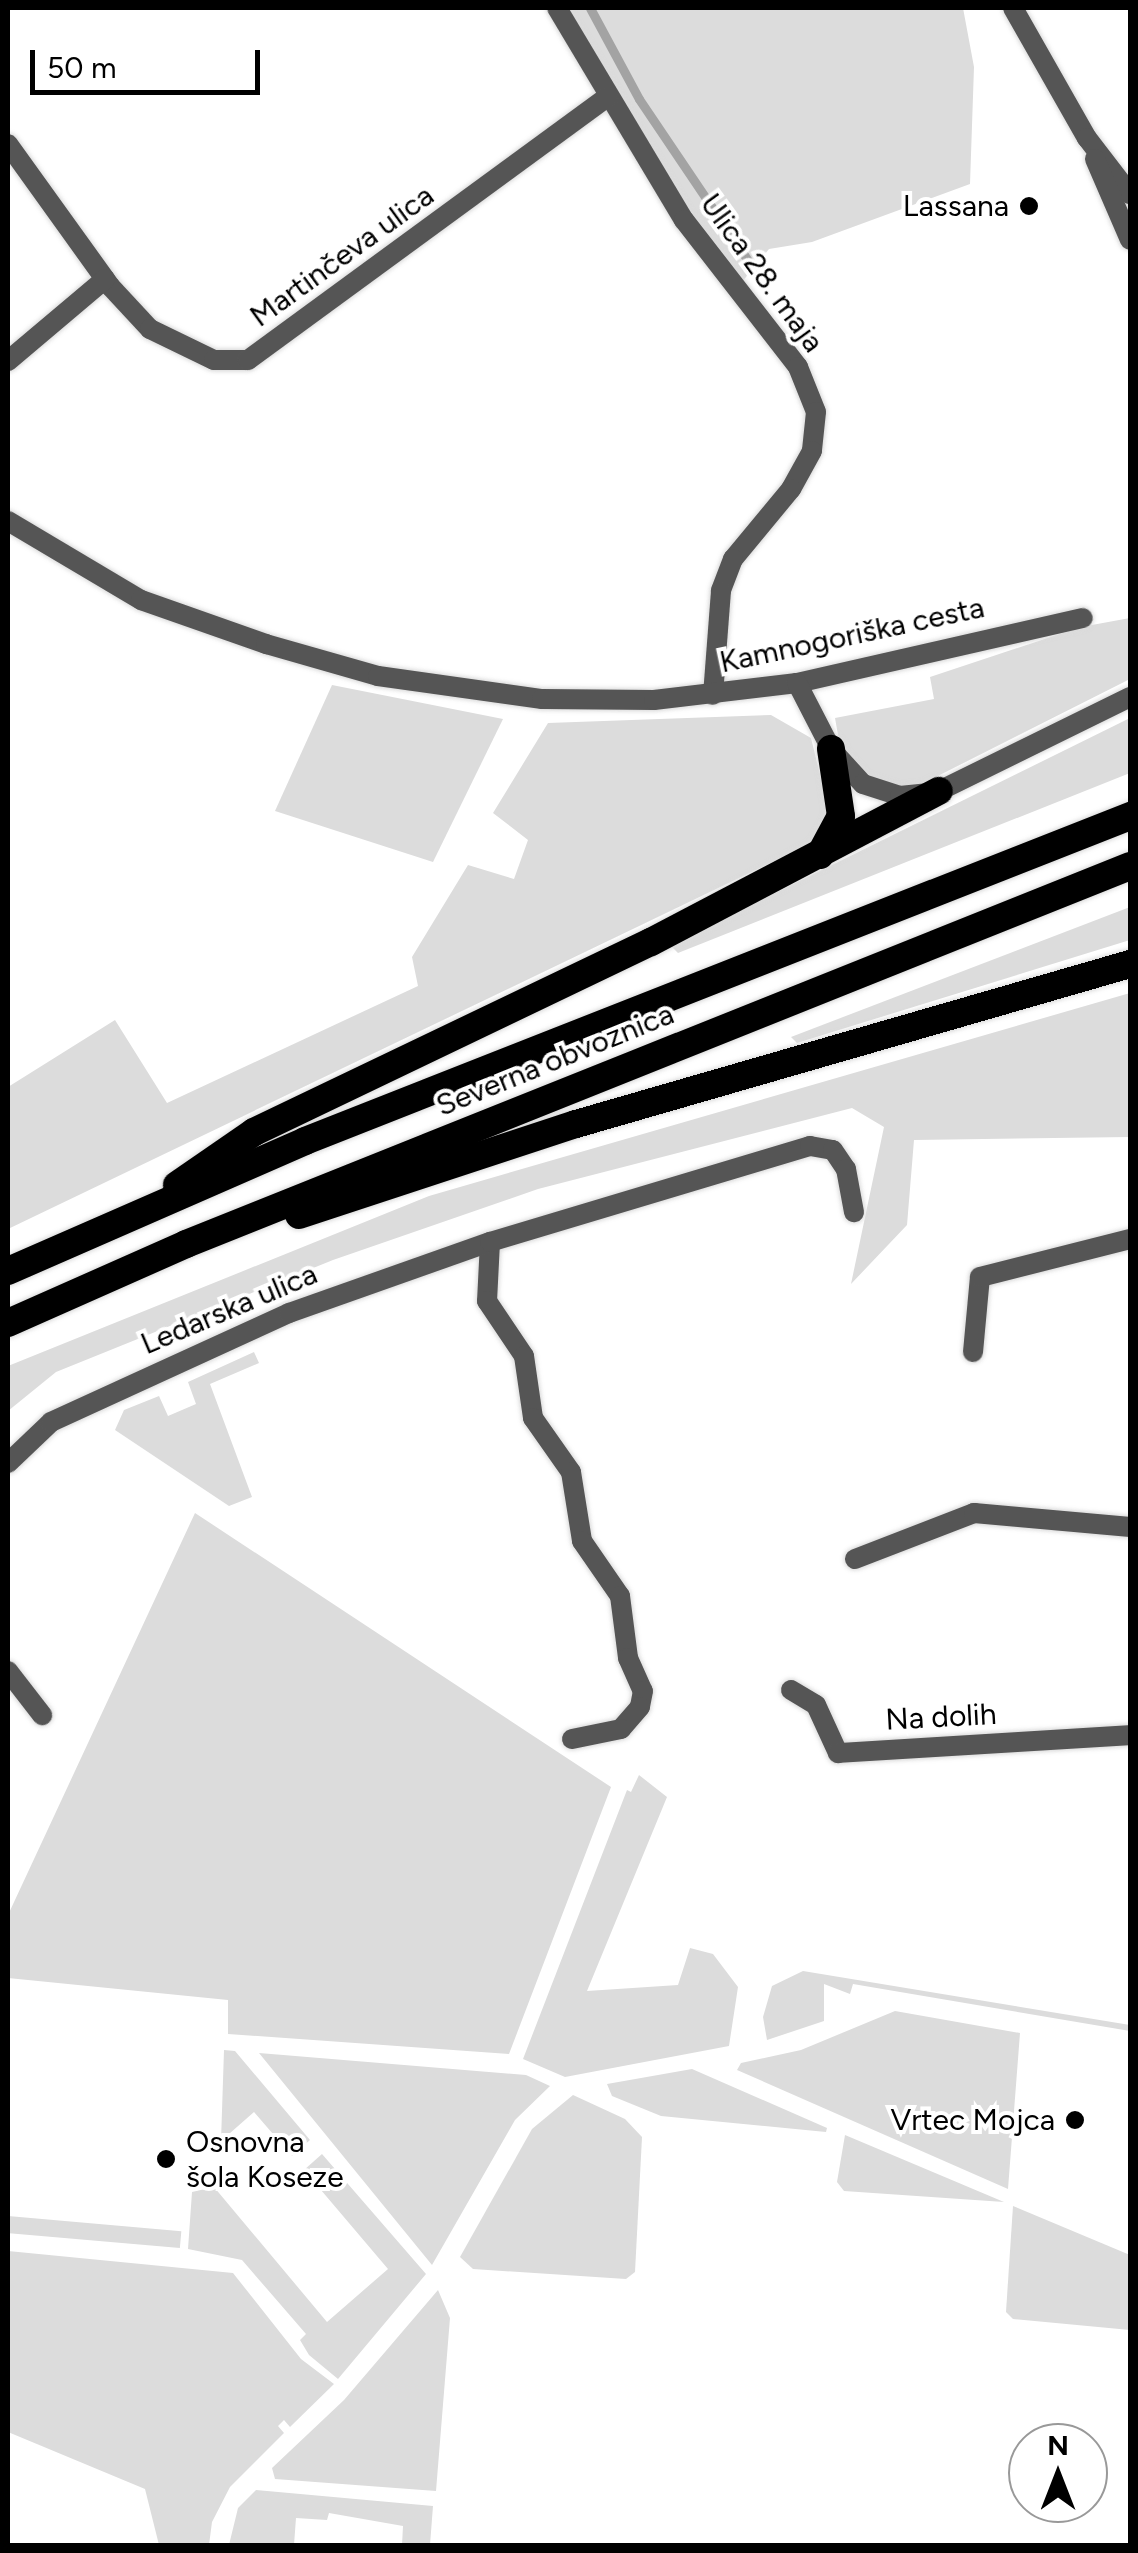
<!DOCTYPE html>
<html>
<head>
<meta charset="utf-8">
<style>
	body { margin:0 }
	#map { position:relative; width:1138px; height:2553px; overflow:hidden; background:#fff; font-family:Figtree,sans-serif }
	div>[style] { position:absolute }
	.green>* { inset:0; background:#dcdcdc; transform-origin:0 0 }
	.stream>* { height:9px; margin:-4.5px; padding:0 4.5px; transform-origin:4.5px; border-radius:4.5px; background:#a3a3a3 }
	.roads { filter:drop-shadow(0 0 2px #dbdbdb) drop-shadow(0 0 2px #dbdbdb) }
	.minor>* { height:20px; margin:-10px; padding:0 10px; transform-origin:10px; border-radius:10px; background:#555 }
	.tertiary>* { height:20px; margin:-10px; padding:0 10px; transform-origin:10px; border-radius:10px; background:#555 }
	.trunk>* { height:28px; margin:-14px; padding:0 14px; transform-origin:14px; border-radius:14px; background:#000 }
	.dots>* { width:28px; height:28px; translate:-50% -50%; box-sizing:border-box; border:5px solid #fff; border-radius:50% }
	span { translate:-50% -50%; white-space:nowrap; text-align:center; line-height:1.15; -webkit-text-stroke:8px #fff; paint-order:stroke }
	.poi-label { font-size:30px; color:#000 }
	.right { translate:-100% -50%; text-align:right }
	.left { translate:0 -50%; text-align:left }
	.street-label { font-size:30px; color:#000 }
	.frame { position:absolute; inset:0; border:10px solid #000; pointer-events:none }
	.north { position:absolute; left:1008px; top:2423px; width:100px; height:100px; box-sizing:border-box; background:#fff; border:2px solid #999; border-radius:50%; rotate:0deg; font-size:28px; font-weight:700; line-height:40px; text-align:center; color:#000 }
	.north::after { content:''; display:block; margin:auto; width:35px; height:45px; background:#000; clip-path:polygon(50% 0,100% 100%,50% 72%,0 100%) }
	.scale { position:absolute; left:30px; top:50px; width:230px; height:45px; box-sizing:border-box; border:5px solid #000; border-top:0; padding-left:12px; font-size:30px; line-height:35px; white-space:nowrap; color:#000; -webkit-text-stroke:8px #fff; paint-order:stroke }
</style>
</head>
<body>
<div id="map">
	<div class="green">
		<div style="clip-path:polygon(557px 8px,963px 8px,974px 67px,970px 184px,812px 242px,769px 249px,737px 288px)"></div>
		<div style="clip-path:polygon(1130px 618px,1130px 679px,918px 786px,878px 787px,841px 752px,835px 718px,934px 699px,930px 677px,1081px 627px)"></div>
		<div style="clip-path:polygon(332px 685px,503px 719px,433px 862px,275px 811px)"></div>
		<div style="clip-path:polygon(771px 715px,811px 738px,828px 807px,818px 840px,8px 1229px,8px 1087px,115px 1020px,167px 1103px,418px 986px,412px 957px,468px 865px,514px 879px,528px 840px,493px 813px,548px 723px)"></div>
		<div style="clip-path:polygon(1130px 718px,1130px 773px,678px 953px,670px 945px)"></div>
		<div style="clip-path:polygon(1130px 907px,1130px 940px,797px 1043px,791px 1037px)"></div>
		<div style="clip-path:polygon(1130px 993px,1130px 1137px,914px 1140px,907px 1225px,851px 1284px,884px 1127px,852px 1108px,538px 1189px,333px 1260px,56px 1372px,8px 1411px,8px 1366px,429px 1196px)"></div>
		<div style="clip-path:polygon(254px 1352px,259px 1363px,210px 1384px,252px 1497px,229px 1506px,115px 1430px,124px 1410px,159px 1396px,168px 1416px,196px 1404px,188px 1382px)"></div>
		<div style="clip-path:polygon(195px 1513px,611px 1787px,509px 2054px,228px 2034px,228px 2000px,8px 1978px,8px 1915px)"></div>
		<div style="clip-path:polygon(639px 1775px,667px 1797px,587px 1991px,678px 1985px,690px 1948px,713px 1954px,738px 1987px,729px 2046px,565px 2077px,523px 2059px,627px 1790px,631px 1792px)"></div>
		<div style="clip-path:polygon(803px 1971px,1130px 2025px,1130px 2031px,853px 1984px,850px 1994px,824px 1984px,824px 2021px,767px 2040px,763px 2017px,772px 1986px)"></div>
		<div style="clip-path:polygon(895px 2011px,1020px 2033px,1008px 2189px,737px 2070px,741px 2063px,801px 2050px)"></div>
		<div style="clip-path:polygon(224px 2050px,235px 2051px,310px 2140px,292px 2156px,254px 2112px,221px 2141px)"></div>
		<div style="clip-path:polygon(259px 2053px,526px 2075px,550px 2086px,515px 2120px,432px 2265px)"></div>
		<div style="clip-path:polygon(692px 2069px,827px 2128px,826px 2132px,661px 2116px,612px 2096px,607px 2084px)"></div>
		<div style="clip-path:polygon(573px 2095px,625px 2119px,642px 2137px,635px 2272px,626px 2279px,473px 2269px,460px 2257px,532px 2129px)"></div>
		<div style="clip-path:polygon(845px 2135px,1004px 2202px,844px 2191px,837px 2182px)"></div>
		<div style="clip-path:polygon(322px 2154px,426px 2274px,338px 2379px,309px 2355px,300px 2340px,306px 2334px,242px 2260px,188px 2249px,192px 2192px,214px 2187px,327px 2322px,388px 2269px,304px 2170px)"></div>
		<div style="clip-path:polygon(1013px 2206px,1130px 2255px,1130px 2330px,1013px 2319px,1006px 2312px)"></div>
		<div style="left:8px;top:2216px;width:174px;height:17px;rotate:5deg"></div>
		<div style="clip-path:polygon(8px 2251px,233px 2273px,301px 2359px,334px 2384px,290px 2427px,284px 2420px,278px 2426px,284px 2433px,230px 2487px,212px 2522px,209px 2545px,159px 2545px,145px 2489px,8px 2432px)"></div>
		<div style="clip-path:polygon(438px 2290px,450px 2318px,436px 2491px,275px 2479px,272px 2468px,344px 2400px)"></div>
		<div style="clip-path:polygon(256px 2490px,433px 2506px,430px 2545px,402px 2545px,403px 2526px,329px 2513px,327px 2520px,296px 2518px,294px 2545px,229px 2545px,238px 2508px)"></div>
	</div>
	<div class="stream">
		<div style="left:590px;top:8px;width:103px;rotate:61.7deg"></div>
		<div style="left:639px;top:99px;width:215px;rotate:56deg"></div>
	</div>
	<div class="roads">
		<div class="minor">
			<div style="left:557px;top:8px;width:247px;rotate:59.1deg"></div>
			<div style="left:684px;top:220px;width:186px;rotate:52.2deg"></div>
			<div style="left:798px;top:367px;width:48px;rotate:68.2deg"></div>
			<div style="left:816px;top:412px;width:39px;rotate:96deg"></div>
			<div style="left:812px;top:451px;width:43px;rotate:118.9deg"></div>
			<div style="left:791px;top:489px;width:91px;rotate:129.6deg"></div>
			<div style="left:733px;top:559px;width:34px;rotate:111deg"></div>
			<div style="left:721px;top:591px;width:104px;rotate:94.4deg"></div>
			<div style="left:8px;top:144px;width:175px;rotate:54.3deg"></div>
			<div style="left:110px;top:286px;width:59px;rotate:47.1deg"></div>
			<div style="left:150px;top:329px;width:71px;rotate:25.8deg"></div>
			<div style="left:214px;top:360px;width:34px"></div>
			<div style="left:248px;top:360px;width:446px;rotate:-36.2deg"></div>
			<div style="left:8px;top:361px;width:127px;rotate:-40.2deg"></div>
			<div style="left:8px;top:521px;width:155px;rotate:30.7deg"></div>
			<div style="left:141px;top:600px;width:133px;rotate:19.4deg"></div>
			<div style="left:266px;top:644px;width:116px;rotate:15.9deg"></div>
			<div style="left:378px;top:676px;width:166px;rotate:8deg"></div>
			<div style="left:542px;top:699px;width:112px;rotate:0.5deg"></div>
			<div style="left:654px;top:700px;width:144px;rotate:-6.8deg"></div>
			<div style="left:797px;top:683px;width:293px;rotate:-12.8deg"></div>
			<div style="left:797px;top:683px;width:74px;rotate:62.7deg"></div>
			<div style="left:831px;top:749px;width:47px;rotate:47.6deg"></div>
			<div style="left:863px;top:784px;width:39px;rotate:18deg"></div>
			<div style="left:900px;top:796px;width:27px;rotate:-6deg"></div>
			<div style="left:490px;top:1242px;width:59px;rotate:92.9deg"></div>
			<div style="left:487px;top:1301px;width:66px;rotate:56.1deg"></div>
			<div style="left:524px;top:1356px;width:63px;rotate:81.7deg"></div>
			<div style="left:533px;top:1418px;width:66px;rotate:54.9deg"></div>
			<div style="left:571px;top:1472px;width:70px;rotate:80.9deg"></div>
			<div style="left:582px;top:1541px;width:67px;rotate:55.4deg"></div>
			<div style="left:620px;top:1596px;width:63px;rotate:82.6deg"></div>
			<div style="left:628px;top:1658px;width:36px;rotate:66deg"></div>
			<div style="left:643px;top:1691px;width:16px;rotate:101deg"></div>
			<div style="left:640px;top:1707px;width:29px;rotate:131deg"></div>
			<div style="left:621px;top:1729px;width:50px;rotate:168.5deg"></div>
			<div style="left:973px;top:1352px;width:75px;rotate:-84.7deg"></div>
			<div style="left:980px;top:1277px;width:155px;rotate:-14.2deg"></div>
			<div style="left:8px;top:1463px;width:59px;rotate:-43.6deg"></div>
			<div style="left:51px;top:1422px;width:262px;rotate:-24.6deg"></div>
			<div style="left:289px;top:1313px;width:213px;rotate:-19.5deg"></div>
			<div style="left:490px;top:1242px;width:334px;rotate:-16.7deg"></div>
			<div style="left:810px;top:1146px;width:23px;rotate:10deg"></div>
			<div style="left:833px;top:1150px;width:23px;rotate:56deg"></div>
			<div style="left:846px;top:1169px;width:44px;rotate:79.5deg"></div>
			<div style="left:855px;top:1559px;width:128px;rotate:-21.1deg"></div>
			<div style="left:974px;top:1513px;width:157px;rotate:5.1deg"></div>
			<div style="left:8px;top:1671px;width:56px;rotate:52.3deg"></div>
			<div style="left:791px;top:1690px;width:29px;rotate:31deg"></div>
			<div style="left:816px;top:1705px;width:53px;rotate:65.4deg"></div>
			<div style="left:838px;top:1753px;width:293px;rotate:-3.5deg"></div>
		</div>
		<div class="tertiary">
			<div style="left:1013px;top:8px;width:150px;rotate:60.4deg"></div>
			<div style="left:1087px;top:138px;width:71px;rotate:52.5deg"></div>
			<div style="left:1095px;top:159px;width:88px;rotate:66.6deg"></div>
			<div style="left:939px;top:791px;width:213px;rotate:-26.2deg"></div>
		</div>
		<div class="trunk">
			<div style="left:820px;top:855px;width:44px;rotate:-61.7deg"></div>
			<div style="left:841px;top:816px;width:68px;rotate:-98.5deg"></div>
			<div style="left:177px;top:1185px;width:93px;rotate:-34.5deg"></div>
			<div style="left:254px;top:1132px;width:440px;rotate:-25.6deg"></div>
			<div style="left:651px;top:942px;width:325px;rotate:-27.7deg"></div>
			<div style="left:299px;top:1215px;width:292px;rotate:-18.2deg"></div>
			<div style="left:576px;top:1124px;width:577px;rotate:-16.11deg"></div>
			<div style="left:8px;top:1271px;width:324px;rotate:-23.6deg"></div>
			<div style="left:305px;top:1141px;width:887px;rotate:-21.5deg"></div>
			<div style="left:8px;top:1323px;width:195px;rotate:-23.9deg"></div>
			<div style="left:186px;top:1244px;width:1017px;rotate:-21.82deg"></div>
		</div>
	</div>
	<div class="dots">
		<div style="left:1029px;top:206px;background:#000"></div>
		<div style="left:1075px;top:2120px;background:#000"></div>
		<div style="left:166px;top:2159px;background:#000"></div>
	</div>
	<div class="poi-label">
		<span class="right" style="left:1009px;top:206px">Lassana</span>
		<span class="right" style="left:1055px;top:2120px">Vrtec Mojca</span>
		<span class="left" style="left:186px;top:2159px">Osnovna<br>šola Koseze</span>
	</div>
	<div class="street-label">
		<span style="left:342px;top:256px;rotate:-36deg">Martinčeva ulica</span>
		<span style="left:762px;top:273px;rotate:54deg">Ulica 28. maja</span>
		<span style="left:852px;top:635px;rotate:-12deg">Kamnogoriška cesta</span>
		<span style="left:555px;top:1060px;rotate:-22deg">Severna obvoznica</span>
		<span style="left:229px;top:1309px;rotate:-23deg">Ledarska ulica</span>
		<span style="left:941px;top:1717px;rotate:-3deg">Na dolih</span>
	</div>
	<div class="frame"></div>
	<div class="north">N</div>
	<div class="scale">50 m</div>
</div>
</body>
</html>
